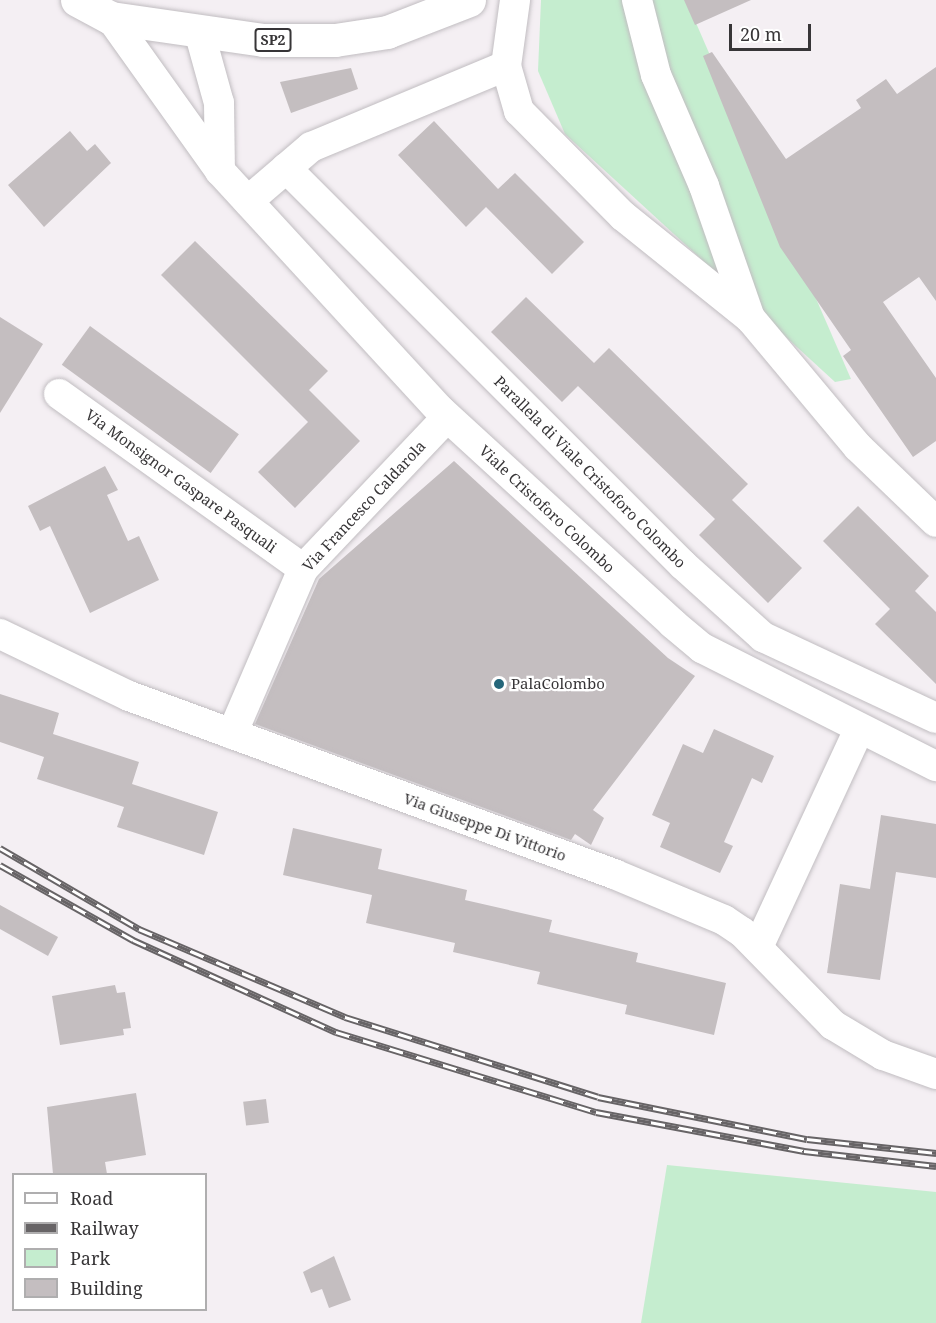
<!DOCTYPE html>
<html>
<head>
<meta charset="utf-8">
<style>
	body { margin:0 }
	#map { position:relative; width:936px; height:1323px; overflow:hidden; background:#f4eff3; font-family:"Noto Serif",serif }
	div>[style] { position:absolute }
	.green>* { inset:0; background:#c5edcf }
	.building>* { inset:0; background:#c4bec0; transform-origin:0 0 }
	.roads { filter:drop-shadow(0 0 2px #c1bdc1) drop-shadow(0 0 2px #c1bdc1) }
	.minor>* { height:30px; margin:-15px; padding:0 15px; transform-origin:15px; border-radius:15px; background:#fff }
	.major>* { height:33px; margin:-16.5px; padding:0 16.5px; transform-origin:16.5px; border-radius:16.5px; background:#fff }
	.rail>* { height:7px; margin-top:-3.5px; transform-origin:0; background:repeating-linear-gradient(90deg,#fff 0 14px,#676466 0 28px); box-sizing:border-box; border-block:2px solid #676466 }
	.dots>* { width:16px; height:16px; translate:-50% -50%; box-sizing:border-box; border:3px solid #fff; border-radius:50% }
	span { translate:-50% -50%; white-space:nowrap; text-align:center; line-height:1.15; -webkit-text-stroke:4.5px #fff; paint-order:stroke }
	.shield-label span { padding:2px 4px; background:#fff; border:2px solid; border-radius:4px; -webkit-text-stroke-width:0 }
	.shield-label { font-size:14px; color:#373537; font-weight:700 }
	.street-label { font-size:15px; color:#373537 }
	.poi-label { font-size:15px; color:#373537 }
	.left { translate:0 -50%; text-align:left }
	.legend { position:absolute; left:12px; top:1173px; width:195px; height:138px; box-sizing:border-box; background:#fff; border:2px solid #afaeaf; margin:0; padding:8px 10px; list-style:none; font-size:18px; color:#373537 }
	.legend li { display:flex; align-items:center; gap:12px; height:30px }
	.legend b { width:30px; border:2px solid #afaeaf }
	.scale { position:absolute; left:729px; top:24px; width:82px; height:27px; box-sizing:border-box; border:3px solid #373537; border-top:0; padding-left:8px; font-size:18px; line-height:21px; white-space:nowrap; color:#373537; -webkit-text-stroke:4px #fff; paint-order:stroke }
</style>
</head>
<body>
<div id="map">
	<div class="green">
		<div style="clip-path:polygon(541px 0,686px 0,851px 379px,835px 382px,565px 134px,538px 71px)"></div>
		<div style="clip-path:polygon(667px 1165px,936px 1192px,936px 1323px,641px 1323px)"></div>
	</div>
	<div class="building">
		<div style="clip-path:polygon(684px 0,751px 0,695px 25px)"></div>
		<div style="clip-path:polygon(712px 52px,786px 159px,861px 108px,856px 100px,886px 79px,897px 94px,936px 67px,936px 301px,919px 277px,883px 302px,936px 378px,936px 441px,913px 457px,843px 356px,851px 350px,780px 247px,703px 56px)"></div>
		<div style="clip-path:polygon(351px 68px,358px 89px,291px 113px,280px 82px)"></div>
		<div style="clip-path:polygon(434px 121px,498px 189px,515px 173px,584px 242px,552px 274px,486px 207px,466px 227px,398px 155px)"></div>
		<div style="clip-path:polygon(70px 131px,87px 151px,95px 144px,111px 163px,44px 227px,8px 185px)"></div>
		<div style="clip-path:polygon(195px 241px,328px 371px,309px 390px,360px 441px,295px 508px,258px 472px,308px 422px,161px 275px)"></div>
		<div style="clip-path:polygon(526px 297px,594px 363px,609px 348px,748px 484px,732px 500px,802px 568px,768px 603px,699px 535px,715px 519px,578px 386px,562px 402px,491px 332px)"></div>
		<div style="clip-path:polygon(0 317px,43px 344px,0 413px)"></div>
		<div style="left:90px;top:326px;width:184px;height:48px;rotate:36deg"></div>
		<div style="clip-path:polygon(454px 461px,668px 658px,695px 676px,593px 810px,604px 818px,591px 845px,575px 834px,571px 840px,255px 724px,319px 579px)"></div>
		<div style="clip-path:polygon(105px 466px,118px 490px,107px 495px,128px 541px,139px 536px,159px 580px,90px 613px,50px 526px,40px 531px,28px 506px)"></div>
		<div style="clip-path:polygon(858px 506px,929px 576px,915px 591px,936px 612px,936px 684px,875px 624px,890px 609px,823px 541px)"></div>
		<div style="clip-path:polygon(0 694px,59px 713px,53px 734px,139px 762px,132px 784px,218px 812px,204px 855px,117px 827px,124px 807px,37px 779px,44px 757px,0 742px)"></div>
		<div style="clip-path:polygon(714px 729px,774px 756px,762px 783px,752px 778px,724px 842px,733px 846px,720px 873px,660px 847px,670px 823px,652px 815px,683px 744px,703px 753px)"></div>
		<div style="clip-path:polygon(881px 815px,936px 824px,936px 878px,896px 872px,880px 980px,827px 973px,840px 884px,870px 889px)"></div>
		<div style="clip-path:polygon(293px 828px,382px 849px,378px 869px,467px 890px,465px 900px,552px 920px,549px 932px,638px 953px,636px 962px,726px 983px,714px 1035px,625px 1014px,627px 1005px,537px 984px,540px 972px,453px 952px,455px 943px,366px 923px,372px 895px,283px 875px)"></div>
		<div style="clip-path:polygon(0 905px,58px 937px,48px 956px,0 929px)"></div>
		<div style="clip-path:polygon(115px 985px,117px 993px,125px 992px,131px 1028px,123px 1029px,124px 1035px,60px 1045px,52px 996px)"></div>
		<div style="clip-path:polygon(136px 1093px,146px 1155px,105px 1162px,107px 1174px,53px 1174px,47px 1107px)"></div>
		<div style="left:266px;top:1099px;width:24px;height:23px;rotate:83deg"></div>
		<div style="clip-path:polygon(334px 1256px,351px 1300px,329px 1308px,322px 1289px,311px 1293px,303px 1272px)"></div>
	</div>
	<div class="roads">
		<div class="minor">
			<div style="left:637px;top:0;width:77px;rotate:75.8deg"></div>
			<div style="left:656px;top:75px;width:121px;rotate:66.6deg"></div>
			<div style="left:704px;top:186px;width:140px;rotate:70.8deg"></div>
			<div style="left:111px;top:18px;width:188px;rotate:54.5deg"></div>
			<div style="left:220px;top:171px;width:326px;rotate:47.4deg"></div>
			<div style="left:441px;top:411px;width:314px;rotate:42.5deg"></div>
			<div style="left:672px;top:623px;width:39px;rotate:40deg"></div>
			<div style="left:702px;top:648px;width:262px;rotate:26.8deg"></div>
			<div style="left:199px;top:31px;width:75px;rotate:74.5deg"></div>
			<div style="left:219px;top:103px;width:68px;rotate:89.2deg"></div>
			<div style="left:506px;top:66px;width:47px;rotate:73.9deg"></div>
			<div style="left:519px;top:111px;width:148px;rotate:45.3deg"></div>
			<div style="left:623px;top:216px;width:163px;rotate:38.8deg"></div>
			<div style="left:750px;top:318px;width:168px;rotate:50.1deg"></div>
			<div style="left:858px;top:447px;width:108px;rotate:43.9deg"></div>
			<div style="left:286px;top:168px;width:561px;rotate:45deg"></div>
			<div style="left:683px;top:565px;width:108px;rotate:42deg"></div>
			<div style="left:763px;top:637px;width:191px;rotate:25.1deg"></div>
			<div style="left:248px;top:201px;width:83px;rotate:-40.6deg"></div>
			<div style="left:311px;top:147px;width:211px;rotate:-22.6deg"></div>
			<div style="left:506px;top:66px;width:67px;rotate:-82.2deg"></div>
			<div style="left:59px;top:394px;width:300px;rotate:35.6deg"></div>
			<div style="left:0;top:634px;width:143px;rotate:25.7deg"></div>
			<div style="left:129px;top:696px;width:517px;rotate:20.15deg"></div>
			<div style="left:614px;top:874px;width:119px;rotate:22.7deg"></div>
			<div style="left:724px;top:920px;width:22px;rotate:34deg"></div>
			<div style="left:742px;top:932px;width:130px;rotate:45.6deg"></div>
			<div style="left:833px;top:1025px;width:58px;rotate:31deg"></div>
			<div style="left:883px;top:1055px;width:56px;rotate:19.7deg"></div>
			<div style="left:232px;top:734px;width:180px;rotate:-66.7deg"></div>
			<div style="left:303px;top:569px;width:209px;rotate:-46.5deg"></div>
			<div style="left:758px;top:947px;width:240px;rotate:-65.1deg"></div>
		</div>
		<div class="major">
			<div style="left:77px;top:0;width:38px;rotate:28deg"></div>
			<div style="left:111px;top:18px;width:154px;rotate:8.2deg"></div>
			<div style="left:263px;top:40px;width:72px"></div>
			<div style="left:335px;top:40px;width:53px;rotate:-8.7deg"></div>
			<div style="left:387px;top:32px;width:88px;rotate:-21.3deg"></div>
		</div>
	</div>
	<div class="rail">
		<div style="left:0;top:848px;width:161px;rotate:30.2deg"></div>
		<div style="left:139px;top:929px;width:224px;rotate:23.1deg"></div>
		<div style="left:345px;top:1017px;width:265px;rotate:17.5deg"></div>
		<div style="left:598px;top:1097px;width:213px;rotate:11.4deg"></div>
		<div style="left:807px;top:1139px;width:130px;rotate:6.2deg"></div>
		<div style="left:0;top:865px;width:153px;rotate:29.4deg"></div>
		<div style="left:133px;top:940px;width:223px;rotate:24.4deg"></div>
		<div style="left:336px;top:1032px;width:272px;rotate:17.1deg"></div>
		<div style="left:596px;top:1112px;width:212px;rotate:10.6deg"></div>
		<div style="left:804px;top:1151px;width:133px;rotate:6.5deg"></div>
	</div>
	<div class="dots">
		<div style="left:499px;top:684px;background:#25667a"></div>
	</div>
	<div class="shield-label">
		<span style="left:273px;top:40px">SP2</span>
	</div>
	<div class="street-label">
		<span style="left:590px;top:472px;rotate:45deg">Parallela di Viale Cristoforo Colombo</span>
		<span style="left:181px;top:481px;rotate:36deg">Via Monsignor Gaspare Pasquali</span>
		<span style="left:364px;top:506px;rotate:-47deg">Via Francesco Caldarola</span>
		<span style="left:547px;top:509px;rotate:43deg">Viale Cristoforo Colombo</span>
		<span style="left:485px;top:827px;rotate:20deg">Via Giuseppe Di Vittorio</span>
	</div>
	<div class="poi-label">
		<span class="left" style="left:511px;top:684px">PalaColombo</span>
	</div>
	<ul class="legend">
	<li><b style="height:8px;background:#fff"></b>Road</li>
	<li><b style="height:8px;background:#676466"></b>Railway</li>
	<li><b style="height:16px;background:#c5edcf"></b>Park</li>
	<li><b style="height:16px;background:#c4bec0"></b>Building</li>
	</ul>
	<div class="scale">20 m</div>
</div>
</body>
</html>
